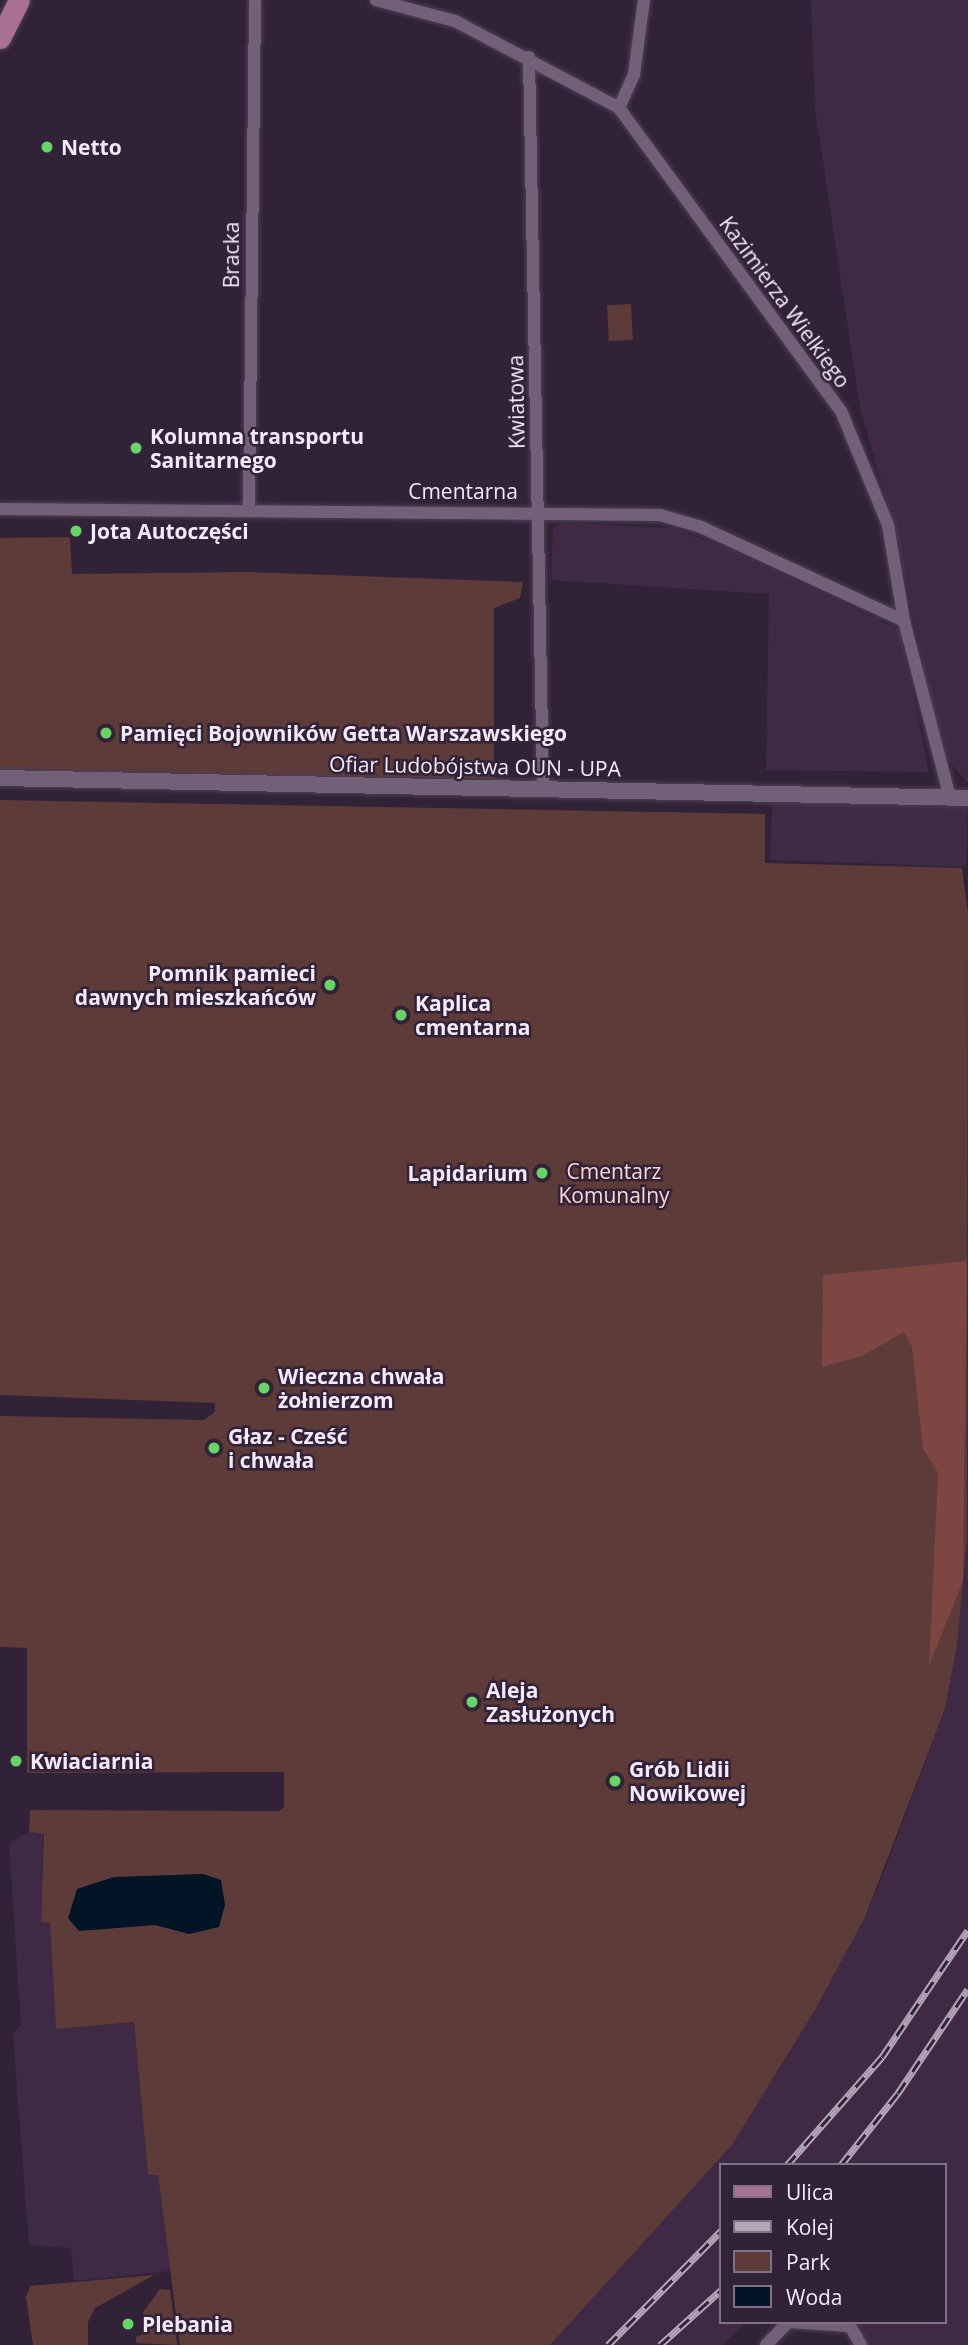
<!DOCTYPE html>
<html>
<head>
<meta charset="utf-8">
<style>
	body { margin:0 }
	#map { position:relative; width:968px; height:2345px; overflow:hidden; background:#322237; font-family:"Open Sans",sans-serif }
	div>[style] { position:absolute }
	.built>* { inset:0; background:#3e2a45; transform-origin:0 0 }
	.green>* { inset:0; background:#5d3b38; transform-origin:0 0 }
	.forest>* { inset:0; background:#7d4642 }
	.water>* { inset:0; background:#021527 }
	.roads { filter:drop-shadow(0 0 2px #4e4153) drop-shadow(0 0 2px #4e4153) }
	.minor>* { height:12px; margin:-6px; padding:0 6px; transform-origin:6px; border-radius:6px; background:#726079 }
	.tertiary>* { height:16px; margin:-8px; padding:0 8px; transform-origin:8px; border-radius:8px; background:#726079 }
	.primary>* { height:21px; margin:-10.5px; padding:0 10.5px; transform-origin:10.5px; border-radius:10.5px; background:#a97091 }
	.rail>* { height:7px; margin-top:-3.5px; transform-origin:0; background:repeating-linear-gradient(90deg,#322237 0 13px,#b1a5b6 0 26px); box-sizing:border-box; border-block:2px solid #b1a5b6 }
	.dots>* { width:19px; height:19px; translate:-50% -50%; box-sizing:border-box; border:4px solid #322237; border-radius:50% }
	span { translate:-50% -50%; white-space:nowrap; text-align:center; line-height:1.15; -webkit-text-stroke:5px #322237; paint-order:stroke }
	.poi-label { font-size:21px; color:#f4eaf9; font-weight:700 }
	.left { translate:0 -50%; text-align:left }
	.right { translate:-100% -50%; text-align:right }
	.street-label { font-size:21px; color:#f4eaf9 }
	.park-label { font-size:21px; color:#fcd7d3 }
	.legend { position:absolute; left:719px; top:2163px; width:228px; height:161px; box-sizing:border-box; background:#322237; border:2px solid #807285; margin:0; padding:9px 12px; list-style:none; font-size:21px; color:#f4eaf9 }
	.legend li { display:flex; align-items:center; gap:14px; height:35px }
	.legend b { width:35px; border:2px solid #807285 }
</style>
</head>
<body>
<div id="map">
	<div class="built">
		<div style="clip-path:polygon(811px 0,968px 0,968px 783px,945px 757px,938px 736px,896px 533px,860px 408px,815px 108px)"></div>
		<div style="clip-path:polygon(559px 523px,673px 528px,730px 550px,900px 630px,929px 772px,766px 770px,769px 594px,551px 580px,553px 528px)"></div>
		<div style="left:772px;top:801px;width:196px;height:59px;rotate:2deg"></div>
		<div style="clip-path:polygon(968px 1264px,968px 2345px,850px 2345px,847px 2322px,945px 2322px,945px 2165px,721px 2165px,721px 2322px,746px 2322px,722px 2345px,550px 2345px,732px 2145px,865px 1917px,887px 1864px,945px 1709px,957px 1646px,967px 1540px)"></div>
		<div style="clip-path:polygon(29px 1832px,43px 1834px,41px 1922px,50px 1923px,56px 2029px,134px 2022px,148px 2174px,158px 2174px,170px 2271px,74px 2281px,71px 2248px,29px 2245px,13px 2034px,21px 2025px,9px 1843px)"></div>
	</div>
	<div class="green">
		<div style="left:631px;top:304px;width:36px;height:24px;rotate:87deg"></div>
		<div style="clip-path:polygon(70px 537px,72px 574px,250px 572px,523px 582px,520px 598px,494px 608px,494px 779px,0 770px,0 538px)"></div>
		<div style="clip-path:polygon(0 800px,765px 814px,765px 863px,962px 868px,968px 913px,967px 1540px,957px 1646px,945px 1709px,865px 1917px,816px 2008px,732px 2145px,550px 2345px,180px 2345px,158px 2175px,148px 2175px,134px 2022px,56px 2029px,50px 1923px,41px 1922px,44px 1834px,29px 1832px,30px 1810px,279px 1811px,284px 1807px,284px 1772px,27px 1773px,27px 1648px,0 1647px,0 1416px,204px 1420px,215px 1412px,215px 1403px,0 1395px)"></div>
		<div style="clip-path:polygon(154px 2275px,95px 2308px,88px 2322px,88px 2345px,33px 2345px,26px 2297px,30px 2286px)"></div>
		<div style="clip-path:polygon(160px 2289px,170px 2290px,177px 2345px,136px 2343px,136px 2337px,147px 2332px,143px 2312px)"></div>
	</div>
	<div class="forest">
		<div style="clip-path:polygon(967px 1261px,963px 1581px,929px 1666px,938px 1473px,923px 1449px,912px 1347px,904px 1332px,862px 1356px,822px 1367px,823px 1275px)"></div>
	</div>
	<div class="water">
		<div style="clip-path:polygon(203px 1874px,221px 1880px,225px 1905px,219px 1927px,189px 1934px,155px 1925px,79px 1931px,68px 1918px,77px 1889px,114px 1877px)"></div>
	</div>
	<div class="roads">
		<div class="minor">
			<div style="left:376px;top:0;width:82px;rotate:14.9deg"></div>
			<div style="left:455px;top:21px;width:186px;rotate:27.9deg"></div>
			<div style="left:619px;top:108px;width:376px;rotate:53.8deg"></div>
			<div style="left:841px;top:411px;width:123px;rotate:67.6deg"></div>
			<div style="left:888px;top:525px;width:97px;rotate:80.5deg"></div>
			<div style="left:904px;top:621px;width:182px;rotate:75.4deg"></div>
			<div style="left:529px;top:57px;width:731px;rotate:88.9deg"></div>
			<div style="left:619px;top:108px;width:37px;rotate:-66deg"></div>
			<div style="left:634px;top:74px;width:75px;rotate:-82.3deg"></div>
			<div style="left:0;top:509px;width:660px;rotate:0.52deg"></div>
			<div style="left:660px;top:515px;width:43px;rotate:16.3deg"></div>
			<div style="left:701px;top:527px;width:224px;rotate:24.8deg"></div>
			<div style="left:249px;top:509px;width:509px;rotate:-89.32deg"></div>
			<div style="left:789px;top:2322px;width:61px;rotate:3.8deg"></div>
			<div style="left:850px;top:2326px;width:22px;rotate:60deg"></div>
			<div style="left:766px;top:2345px;width:32px;rotate:-46deg"></div>
		</div>
		<div class="tertiary">
			<div style="left:0;top:778px;width:968px;rotate:1.18deg"></div>
		</div>
		<div class="primary">
			<div style="left:0;top:38px;width:42px;rotate:-63.4deg"></div>
		</div>
	</div>
	<div class="rail">
		<div style="left:787px;top:2165px;width:144px;rotate:-48.7deg"></div>
		<div style="left:882px;top:2057px;width:153px;rotate:-55.9deg"></div>
		<div style="left:841px;top:2165px;width:92px;rotate:-51.6deg"></div>
		<div style="left:898px;top:2093px;width:125px;rotate:-56.1deg"></div>
		<div style="left:608px;top:2345px;width:161px;rotate:-45.3deg"></div>
		<div style="left:660px;top:2345px;width:82px;rotate:-42deg"></div>
	</div>
	<div class="dots">
		<div style="left:47px;top:147px;background:#66d466"></div>
		<div style="left:136px;top:448px;background:#66d466"></div>
		<div style="left:76px;top:531px;background:#66d466"></div>
		<div style="left:106px;top:733px;background:#66d466"></div>
		<div style="left:330px;top:985px;background:#66d466"></div>
		<div style="left:401px;top:1015px;background:#66d466"></div>
		<div style="left:542px;top:1173px;background:#66d466"></div>
		<div style="left:264px;top:1388px;background:#66d466"></div>
		<div style="left:214px;top:1448px;background:#66d466"></div>
		<div style="left:472px;top:1702px;background:#66d466"></div>
		<div style="left:16px;top:1761px;background:#66d466"></div>
		<div style="left:615px;top:1781px;background:#66d466"></div>
		<div style="left:128px;top:2324px;background:#66d466"></div>
	</div>
	<div class="poi-label">
		<span class="left" style="left:61px;top:147px">Netto</span>
		<span class="left" style="left:150px;top:448px">Kolumna transportu<br>Sanitarnego</span>
		<span class="left" style="left:90px;top:531px">Jota Autoczęści</span>
		<span class="left" style="left:120px;top:733px">Pamięci Bojowników Getta Warszawskiego</span>
		<span class="right" style="left:316px;top:985px">Pomnik pamieci<br>dawnych mieszkańców</span>
		<span class="left" style="left:415px;top:1015px">Kaplica<br>cmentarna</span>
		<span class="right" style="left:528px;top:1173px">Lapidarium</span>
		<span class="left" style="left:278px;top:1388px">Wieczna chwała<br>żołnierzom</span>
		<span class="left" style="left:228px;top:1448px">Głaz - Cześć<br>i chwała</span>
		<span class="left" style="left:486px;top:1702px">Aleja<br>Zasłużonych</span>
		<span class="left" style="left:30px;top:1761px">Kwiaciarnia</span>
		<span class="left" style="left:629px;top:1781px">Grób Lidii<br>Nowikowej</span>
		<span class="left" style="left:142px;top:2324px">Plebania</span>
	</div>
	<div class="street-label">
		<span style="left:231px;top:255px;rotate:-90deg">Bracka</span>
		<span style="left:785px;top:302px;rotate:54deg">Kazimierza Wielkiego</span>
		<span style="left:516px;top:402px;rotate:-91deg">Kwiatowa</span>
		<span style="left:463px;top:491px">Cmentarna</span>
		<span style="left:475px;top:766px;rotate:1deg">Ofiar Ludobójstwa OUN - UPA</span>
	</div>
	<div class="park-label">
		<span style="left:614px;top:1183px">Cmentarz<br>Komunalny</span>
	</div>
	<ul class="legend">
	<li><b style="height:9px;background:#a97091"></b>Ulica</li>
	<li><b style="height:9px;background:#b1a5b6"></b>Kolej</li>
	<li><b style="height:19px;background:#5d3b38"></b>Park</li>
	<li><b style="height:19px;background:#021527"></b>Woda</li>
	</ul>
</div>
</body>
</html>
